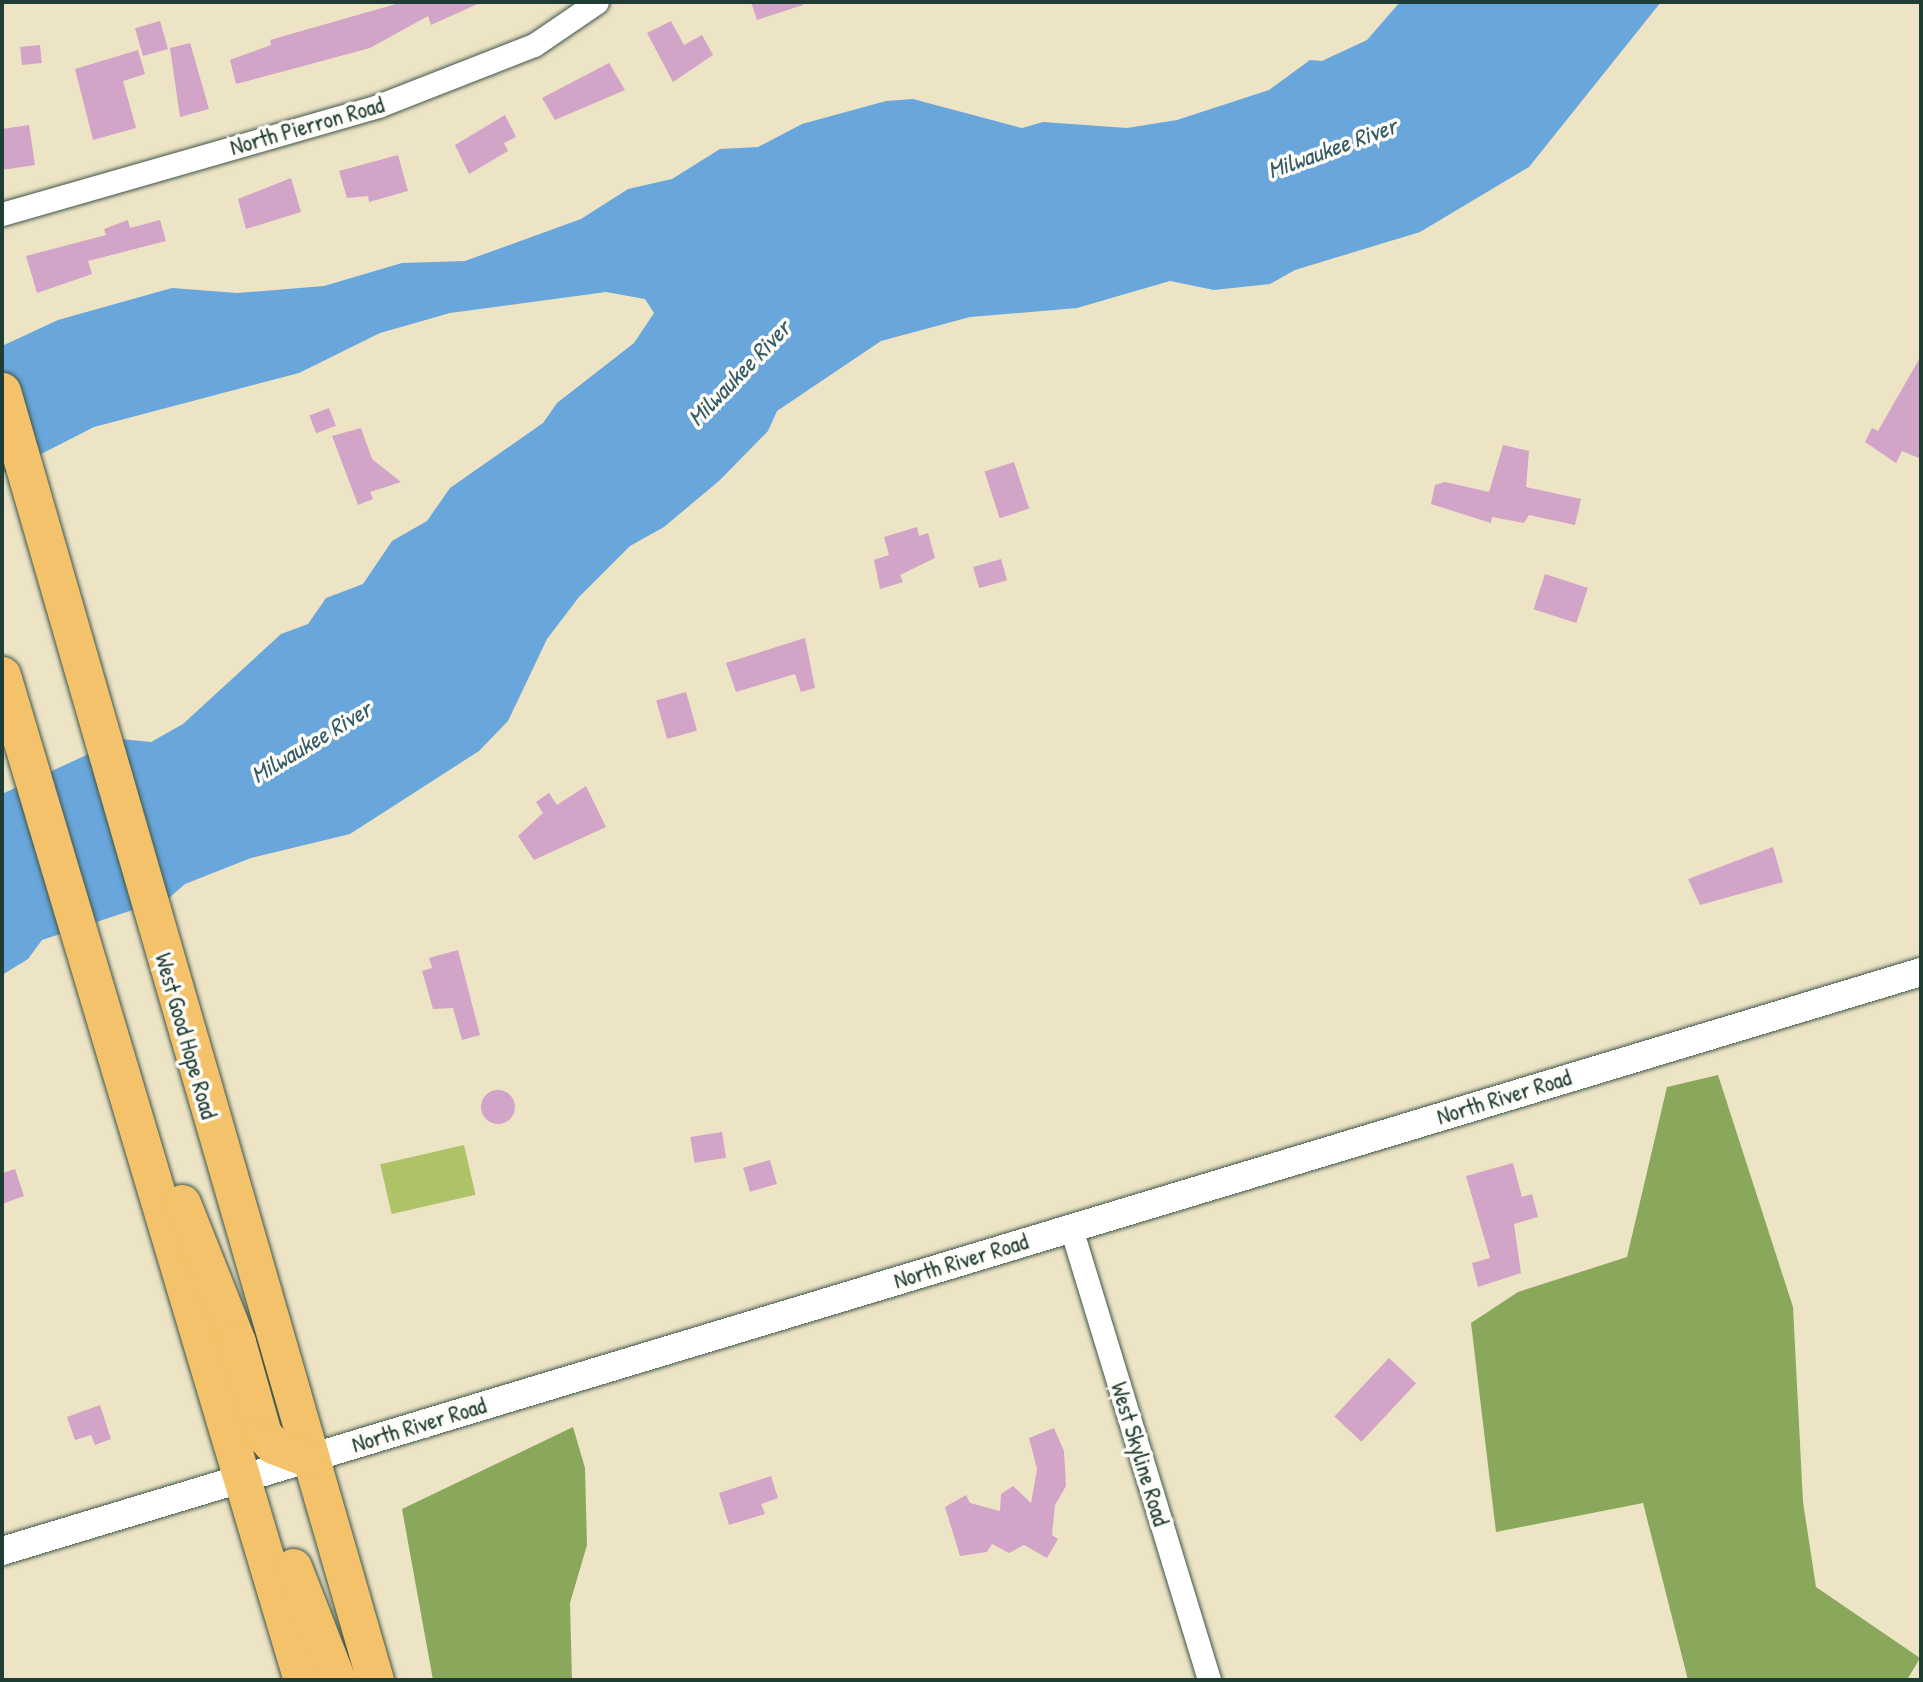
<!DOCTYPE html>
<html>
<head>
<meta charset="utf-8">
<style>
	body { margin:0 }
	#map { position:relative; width:1923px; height:1682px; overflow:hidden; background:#ede4c5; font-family:"Patrick Hand",sans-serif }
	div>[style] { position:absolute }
	.green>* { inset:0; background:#aec267; transform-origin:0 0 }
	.forest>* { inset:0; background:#8aa85c }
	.water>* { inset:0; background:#69a6db }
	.building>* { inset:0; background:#d2a4c7; transform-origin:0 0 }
	.round { border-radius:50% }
	.roads { filter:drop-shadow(0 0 2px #3e564a) drop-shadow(0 0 2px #3e564a) }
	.minor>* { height:23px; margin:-11.5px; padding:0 11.5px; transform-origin:11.5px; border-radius:11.5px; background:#fff }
	.tertiary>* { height:28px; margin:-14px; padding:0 14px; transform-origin:14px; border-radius:14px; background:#fff }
	.primary>* { height:37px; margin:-18.5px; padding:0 18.5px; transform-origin:18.5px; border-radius:18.5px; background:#f3c26a }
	span { translate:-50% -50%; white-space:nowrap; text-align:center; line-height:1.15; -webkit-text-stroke:7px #fdfcf7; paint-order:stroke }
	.street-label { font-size:23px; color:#1f3d34 }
	.water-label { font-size:24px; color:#355c66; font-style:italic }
	.frame { position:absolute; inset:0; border:4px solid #1f3d34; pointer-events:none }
</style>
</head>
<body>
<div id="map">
	<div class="green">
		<div style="left:464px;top:1145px;width:51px;height:86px;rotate:77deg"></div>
	</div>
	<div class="forest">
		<div style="clip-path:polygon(1718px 1075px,1793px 1307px,1803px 1502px,1816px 1587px,1920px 1658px,1907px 1680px,1688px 1680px,1643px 1503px,1496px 1532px,1471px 1323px,1518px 1292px,1627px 1257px,1667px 1087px)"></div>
		<div style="clip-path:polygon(573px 1427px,585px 1468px,587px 1545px,570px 1603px,572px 1680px,433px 1680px,402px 1509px)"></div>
	</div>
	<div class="water">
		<div style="clip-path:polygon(1400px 2px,1661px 2px,1529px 167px,1420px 232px,1295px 270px,1270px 284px,1214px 290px,1170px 281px,1077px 308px,970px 317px,881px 341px,777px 411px,768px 431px,720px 480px,664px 527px,630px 546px,579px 597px,547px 639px,508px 721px,479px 751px,350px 834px,251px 858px,185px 884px,169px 898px,42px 940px,28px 959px,2px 975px,2px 794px,121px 739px,151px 742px,183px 724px,281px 634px,308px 624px,326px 598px,363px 584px,392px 541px,427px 521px,450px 488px,543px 423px,557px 403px,634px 343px,654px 313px,645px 299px,606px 292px,450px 313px,380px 333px,299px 373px,94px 427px,2px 474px,2px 346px,58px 320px,172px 288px,237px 293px,324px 286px,402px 263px,465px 261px,581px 219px,628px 189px,672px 179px,720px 149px,758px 147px,802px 124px,886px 101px,913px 99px,1022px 128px,1043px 122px,1127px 128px,1177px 120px,1269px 90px,1310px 60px,1322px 61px,1367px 40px)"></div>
	</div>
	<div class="building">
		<div style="clip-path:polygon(403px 2px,482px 2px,431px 25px,428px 16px,370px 48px,236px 84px,230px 60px,271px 45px,270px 40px)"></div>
		<div style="clip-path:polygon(751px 2px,802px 2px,803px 5px,757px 20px)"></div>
		<div style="left:160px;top:21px;width:29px;height:26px;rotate:74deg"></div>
		<div style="clip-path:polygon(671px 21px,684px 45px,702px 35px,713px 55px,673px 82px,647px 33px)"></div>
		<div style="clip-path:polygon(190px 43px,209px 109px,180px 117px,170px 48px)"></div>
		<div style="left:40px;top:45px;width:18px;height:20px;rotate:84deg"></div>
		<div style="clip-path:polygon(138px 50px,145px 74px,123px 81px,136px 128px,93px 140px,75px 69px)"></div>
		<div style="clip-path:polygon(609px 63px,625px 90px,555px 120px,542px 98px)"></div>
		<div style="clip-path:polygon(505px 115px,516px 137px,504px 143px,508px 151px,469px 174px,455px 145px)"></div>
		<div style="clip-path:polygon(29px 125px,35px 165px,2px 170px,2px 129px)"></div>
		<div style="clip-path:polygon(398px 155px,408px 191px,369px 202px,368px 196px,347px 198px,339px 171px)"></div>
		<div style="clip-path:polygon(291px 178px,301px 212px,246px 229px,238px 199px)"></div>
		<div style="clip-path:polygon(128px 220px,130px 228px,160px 220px,166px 241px,88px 261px,92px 274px,37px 293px,26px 256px,106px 235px,104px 229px)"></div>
		<div style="clip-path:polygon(1921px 356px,1921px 459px,1902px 451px,1896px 463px,1865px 442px,1872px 428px,1878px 431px)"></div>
		<div style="left:329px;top:408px;width:19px;height:21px;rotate:69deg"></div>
		<div style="clip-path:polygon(361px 428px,372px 459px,401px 482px,370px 492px,373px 499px,358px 505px,332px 436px)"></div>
		<div style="clip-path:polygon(1503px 445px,1529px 451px,1526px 487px,1581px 499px,1575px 525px,1529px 515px,1524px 523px,1492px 517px,1491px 523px,1431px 504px,1435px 485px,1445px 482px,1489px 492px)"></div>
		<div style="left:1014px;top:462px;width:49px;height:31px;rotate:72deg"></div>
		<div style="clip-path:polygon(917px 527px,919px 536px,928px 533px,935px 558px,900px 575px,903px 582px,880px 589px,874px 560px,889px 555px,884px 537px)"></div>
		<div style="left:1001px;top:559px;width:22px;height:29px;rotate:74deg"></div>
		<div style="left:1545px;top:574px;width:45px;height:37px;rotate:18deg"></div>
		<div style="clip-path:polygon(805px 638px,815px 688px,801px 692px,795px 674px,736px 692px,726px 663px)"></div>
		<div style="left:686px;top:692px;width:40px;height:31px;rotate:74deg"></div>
		<div style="clip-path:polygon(586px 786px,606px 827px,534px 860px,518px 836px,543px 813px,536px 802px,549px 793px,557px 805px)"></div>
		<div style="clip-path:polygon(1773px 847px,1783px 882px,1700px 905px,1688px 879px)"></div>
		<div style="clip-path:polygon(458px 950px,480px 1035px,462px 1040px,453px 1008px,433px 1009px,422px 971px,432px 968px,429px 958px)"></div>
		<div class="round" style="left:481px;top:1090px;width:34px;height:34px"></div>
		<div style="left:722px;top:1132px;width:26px;height:32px;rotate:81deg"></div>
		<div style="left:770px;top:1160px;width:25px;height:28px;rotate:74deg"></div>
		<div style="clip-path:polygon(1513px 1163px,1522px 1197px,1532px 1194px,1538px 1217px,1514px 1224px,1521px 1273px,1478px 1287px,1472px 1263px,1490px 1258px,1466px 1176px)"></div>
		<div style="clip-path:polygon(15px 1169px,24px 1196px,2px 1204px,2px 1173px)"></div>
		<div style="left:1389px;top:1358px;width:37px;height:80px;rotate:43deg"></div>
		<div style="clip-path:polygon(100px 1405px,111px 1439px,95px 1445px,91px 1435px,75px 1440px,67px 1417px)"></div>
		<div style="clip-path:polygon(1054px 1428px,1064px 1451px,1066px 1486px,1055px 1505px,1052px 1535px,1058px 1539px,1047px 1558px,1024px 1545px,1009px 1553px,992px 1544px,987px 1552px,960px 1556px,945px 1507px,966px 1495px,970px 1503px,1000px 1511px,1001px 1494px,1013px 1486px,1031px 1503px,1037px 1469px,1029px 1438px)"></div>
		<div style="clip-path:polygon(771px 1476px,778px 1498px,761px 1504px,765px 1514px,729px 1525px,719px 1493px)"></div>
	</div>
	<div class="roads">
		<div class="minor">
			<div style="left:2px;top:214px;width:391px;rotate:-16deg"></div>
			<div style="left:378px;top:106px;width:168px;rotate:-21.4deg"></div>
			<div style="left:534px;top:45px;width:76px;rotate:-34.3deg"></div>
			<div style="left:1071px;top:1228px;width:473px;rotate:73deg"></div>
		</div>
		<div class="tertiary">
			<div style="left:2px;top:1551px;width:2004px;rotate:-16.79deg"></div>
		</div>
		<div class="primary">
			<div style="left:2px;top:391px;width:1342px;rotate:73.86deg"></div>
			<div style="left:2px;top:675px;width:1049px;rotate:73.38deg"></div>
			<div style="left:182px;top:1203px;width:149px;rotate:68.4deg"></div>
			<div style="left:237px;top:1342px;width:96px;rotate:74.2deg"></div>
			<div style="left:263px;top:1434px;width:15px;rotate:48deg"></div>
			<div style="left:273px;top:1445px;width:36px;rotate:21deg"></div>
			<div style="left:293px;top:1567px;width:121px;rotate:68.7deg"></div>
		</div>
	</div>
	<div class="street-label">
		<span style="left:307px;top:126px;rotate:-16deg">North Pierron Road</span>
		<span style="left:186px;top:1036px;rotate:74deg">West Good Hope Road</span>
		<span style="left:1504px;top:1097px;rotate:-17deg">North River Road</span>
		<span style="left:961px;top:1261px;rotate:-17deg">North River Road</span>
		<span style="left:419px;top:1425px;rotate:-17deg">North River Road</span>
		<span style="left:1140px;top:1454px;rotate:73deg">West Skyline Road</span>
	</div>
	<div class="water-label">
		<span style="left:1332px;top:148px;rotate:-20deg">Milwaukee River</span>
		<span style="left:739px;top:373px;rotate:-46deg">Milwaukee River</span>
		<span style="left:311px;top:742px;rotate:-31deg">Milwaukee River</span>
	</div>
	<div class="frame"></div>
</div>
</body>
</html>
